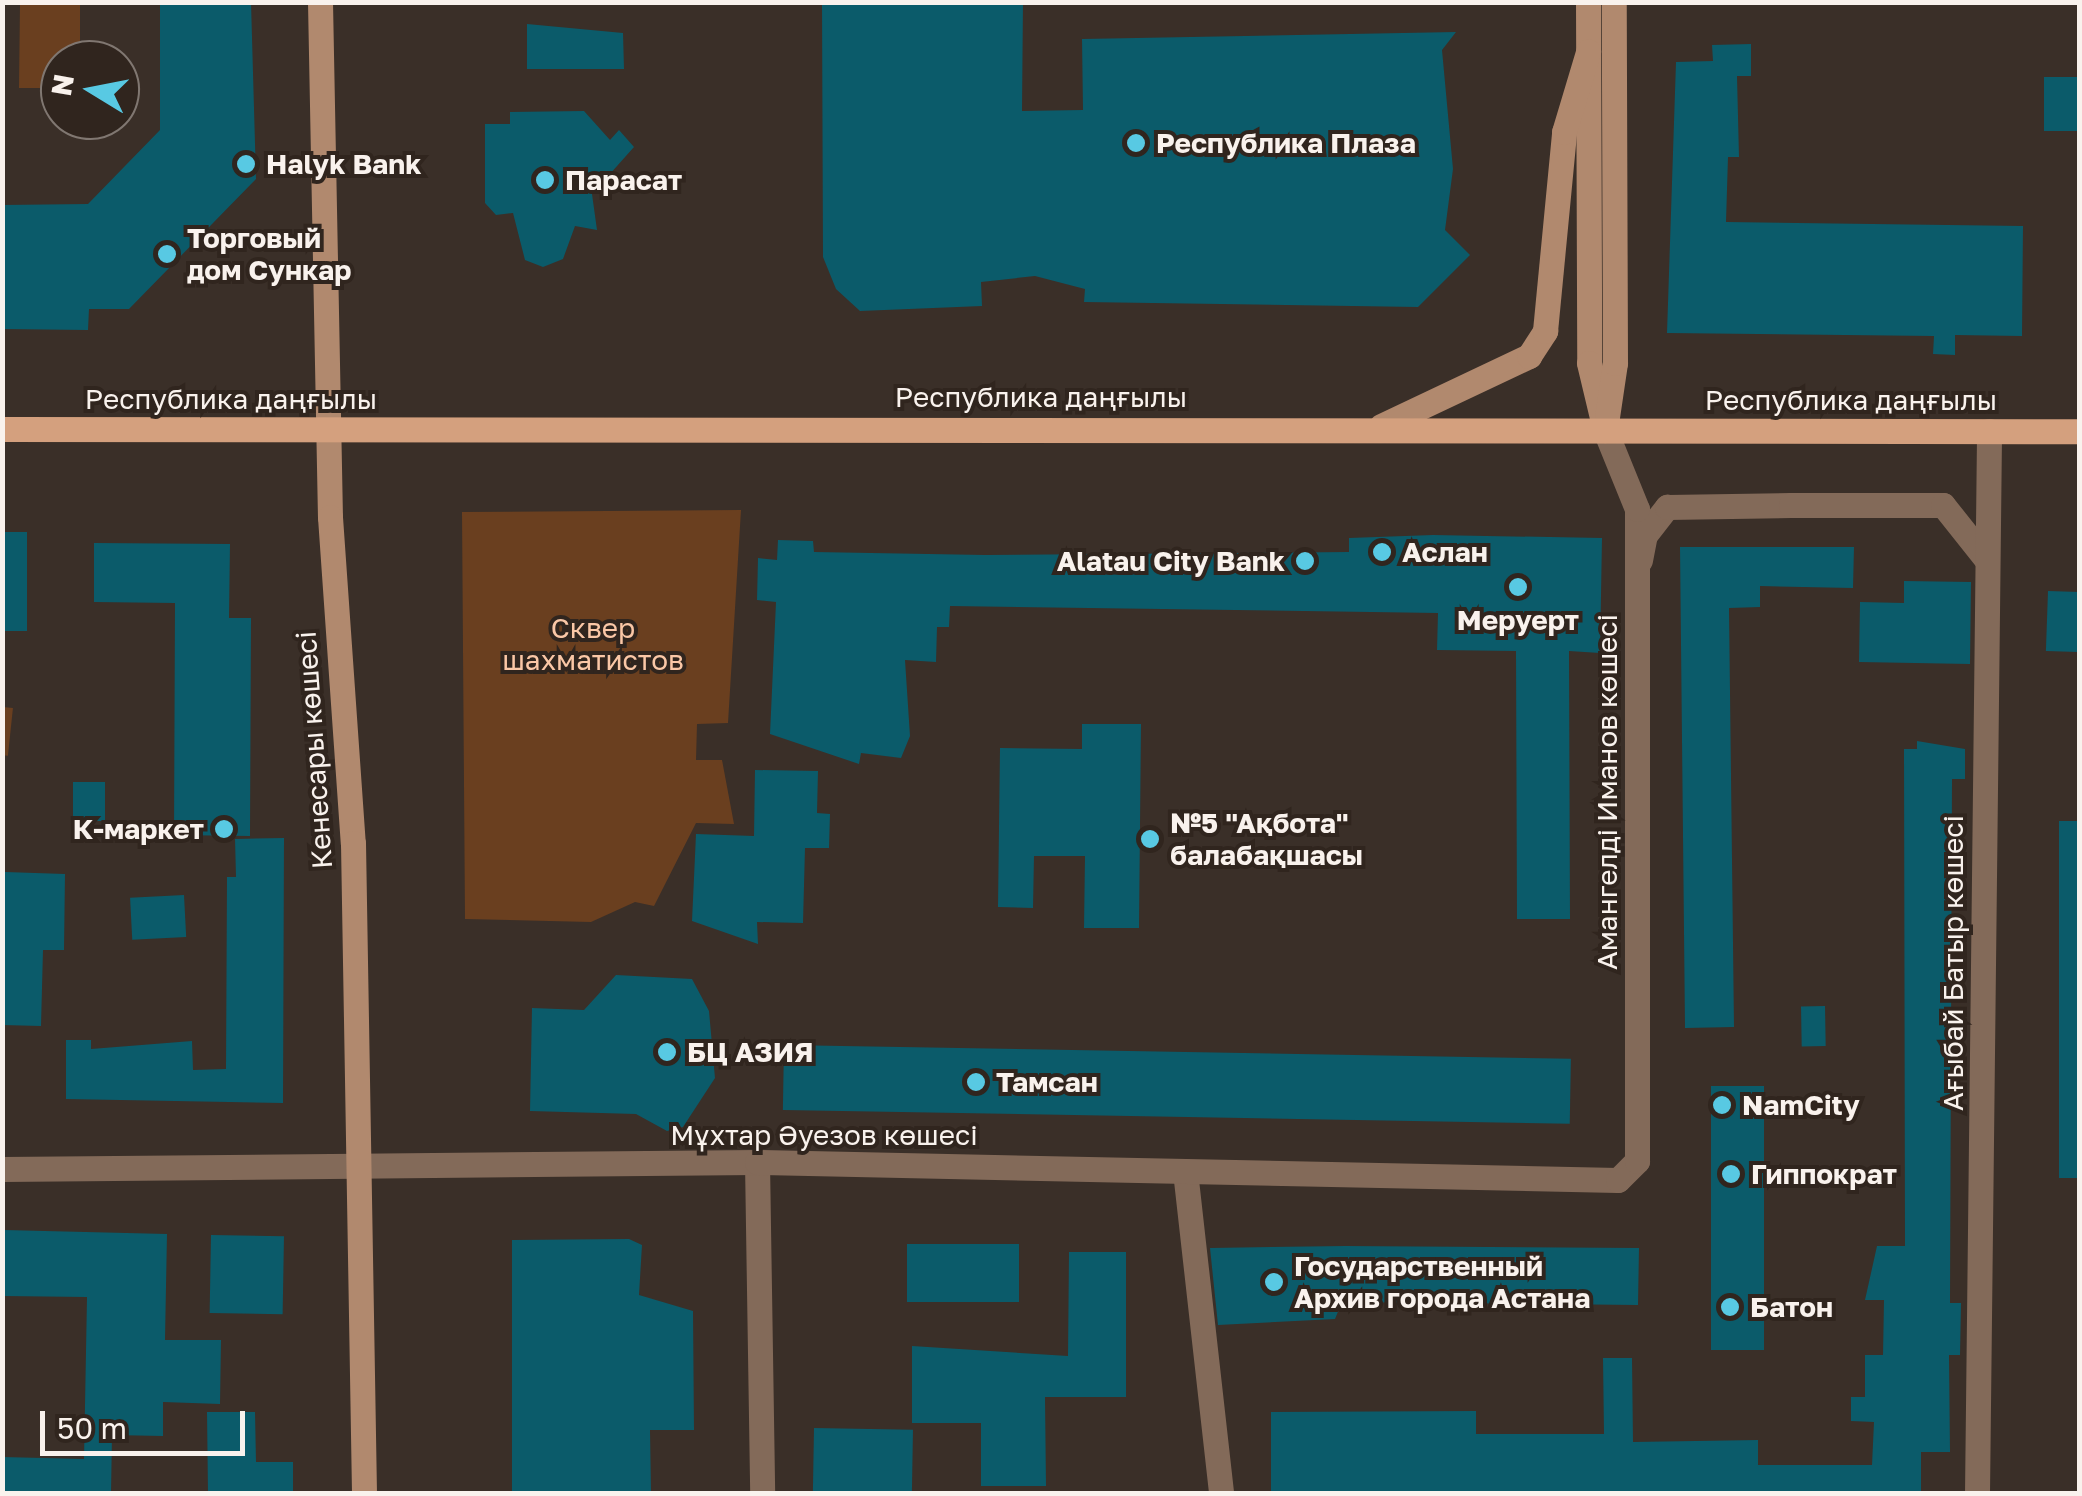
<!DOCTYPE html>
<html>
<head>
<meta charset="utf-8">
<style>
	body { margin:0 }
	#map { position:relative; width:2082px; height:1496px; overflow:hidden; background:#3a2f28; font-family:"Golos Text",sans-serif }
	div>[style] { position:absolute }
	.green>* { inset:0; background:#6a3f1f; transform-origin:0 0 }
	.building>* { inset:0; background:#0b5b6a; transform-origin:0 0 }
	.minor>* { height:25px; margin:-12.5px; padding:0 12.5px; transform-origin:12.5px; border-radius:12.5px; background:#836a59 }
	.tertiary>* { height:25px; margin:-12.5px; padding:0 12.5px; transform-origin:12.5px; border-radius:12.5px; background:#836a59 }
	.secondary>* { height:25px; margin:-12.5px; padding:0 12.5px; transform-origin:12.5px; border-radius:12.5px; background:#b1896e }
	.primary>* { height:25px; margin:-12.5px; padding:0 12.5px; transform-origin:12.5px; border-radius:12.5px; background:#d4a07e }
	.dots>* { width:28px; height:28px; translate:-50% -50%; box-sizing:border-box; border:5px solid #30251e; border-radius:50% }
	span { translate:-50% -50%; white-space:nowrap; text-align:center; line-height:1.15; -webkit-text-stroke:8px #30251e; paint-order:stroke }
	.poi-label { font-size:28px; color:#f9f2ed; font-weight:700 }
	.left { translate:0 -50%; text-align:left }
	.right { translate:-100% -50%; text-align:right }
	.street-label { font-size:28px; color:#f9f2ed }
	.park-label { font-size:28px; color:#fac7a6 }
	.frame { position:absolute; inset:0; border:5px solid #f9f2ed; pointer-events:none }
	.north { position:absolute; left:40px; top:40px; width:100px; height:100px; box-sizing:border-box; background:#30251e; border:2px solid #807771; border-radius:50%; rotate:280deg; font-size:28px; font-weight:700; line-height:40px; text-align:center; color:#f9f2ed }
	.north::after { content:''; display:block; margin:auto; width:35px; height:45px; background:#58c9e3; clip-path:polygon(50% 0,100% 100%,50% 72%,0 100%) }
	.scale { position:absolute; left:40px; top:1411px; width:205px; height:45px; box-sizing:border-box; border:5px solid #f9f2ed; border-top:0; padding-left:12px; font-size:30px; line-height:35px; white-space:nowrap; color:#f9f2ed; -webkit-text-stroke:8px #30251e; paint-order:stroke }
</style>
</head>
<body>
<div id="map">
	<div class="green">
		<div style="clip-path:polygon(20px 3px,80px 3px,80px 60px,60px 60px,60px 88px,19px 88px)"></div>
		<div style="clip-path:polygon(741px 510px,728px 723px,697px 724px,696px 760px,722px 760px,734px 824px,696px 823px,654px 906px,635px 902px,591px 922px,465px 919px,462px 512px)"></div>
		<div style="left:3px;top:707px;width:10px;height:48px;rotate:6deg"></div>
	</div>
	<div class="building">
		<div style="clip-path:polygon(160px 2px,251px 2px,256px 179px,129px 309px,89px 309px,88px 330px,2px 329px,2px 205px,88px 204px,160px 130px)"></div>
		<div style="clip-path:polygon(822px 2px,1023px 2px,1022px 111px,1083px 110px,1082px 39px,1456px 32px,1442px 50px,1453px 169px,1445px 230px,1470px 255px,1418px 307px,1084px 302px,1085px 289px,1035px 276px,981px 282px,982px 306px,860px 311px,836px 289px,823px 257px)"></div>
		<div style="clip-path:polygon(527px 24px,623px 33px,624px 69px,527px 69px)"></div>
		<div style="clip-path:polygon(1751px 44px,1751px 76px,1737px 76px,1739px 157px,1728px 157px,1726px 222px,2023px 226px,2022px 336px,1955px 335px,1955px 355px,1933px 354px,1934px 336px,1667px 333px,1676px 62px,1713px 61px,1712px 45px)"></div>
		<div style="left:2044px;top:77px;width:36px;height:54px"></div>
		<div style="clip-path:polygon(584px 111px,610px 140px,619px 130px,634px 147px,592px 194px,597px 230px,575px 226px,563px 259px,543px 267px,525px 260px,513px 213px,496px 215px,485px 203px,485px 124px,510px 124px,510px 112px)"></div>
		<div style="left:2px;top:532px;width:25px;height:99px"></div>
		<div style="clip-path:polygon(1433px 535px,1602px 538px,1600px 653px,1569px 651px,1570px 919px,1517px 919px,1516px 651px,1437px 650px,1438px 613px,950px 606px,949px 627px,937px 627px,936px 662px,905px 660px,910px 736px,901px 758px,861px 753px,859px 764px,770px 734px,776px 602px,757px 600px,758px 558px,777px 560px,778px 540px,813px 541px,814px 552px,985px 555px,1349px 552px,1349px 538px)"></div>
		<div style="clip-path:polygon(94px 543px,230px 544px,229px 618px,251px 618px,250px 836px,174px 835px,175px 603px,94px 602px)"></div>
		<div style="clip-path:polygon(1680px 547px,1854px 547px,1853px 588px,1760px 586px,1760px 607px,1729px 608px,1734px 1027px,1685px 1028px)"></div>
		<div style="clip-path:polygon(1904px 581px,1971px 582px,1970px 664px,1859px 662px,1860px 602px,1904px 603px)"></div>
		<div style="left:2048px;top:591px;width:32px;height:60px;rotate:2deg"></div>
		<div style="clip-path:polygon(1082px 724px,1141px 724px,1139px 928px,1084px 928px,1085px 856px,1034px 856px,1033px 908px,998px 907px,1000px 748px,1082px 749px)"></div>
		<div style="clip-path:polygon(1917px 741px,1965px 749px,1965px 779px,1952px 779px,1950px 1303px,1961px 1303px,1960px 1355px,1949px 1355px,1950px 1452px,1921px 1452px,1921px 1494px,1271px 1494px,1271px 1412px,1476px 1411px,1476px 1434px,1604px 1434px,1603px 1358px,1632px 1358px,1633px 1442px,1758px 1440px,1758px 1465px,1872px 1465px,1874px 1422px,1851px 1421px,1851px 1397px,1865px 1397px,1865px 1355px,1883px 1355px,1884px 1300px,1865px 1300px,1877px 1246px,1905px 1246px,1904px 749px,1917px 749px)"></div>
		<div style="clip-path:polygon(755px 770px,818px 771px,817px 813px,830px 814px,829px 848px,805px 848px,803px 923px,757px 922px,758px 944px,692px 921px,696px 834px,754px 836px)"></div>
		<div style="left:105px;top:782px;width:39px;height:32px;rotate:90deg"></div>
		<div style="left:2059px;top:821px;width:21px;height:357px"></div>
		<div style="clip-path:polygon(284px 838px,283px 1103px,66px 1099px,66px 1040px,91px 1040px,91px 1049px,192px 1041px,193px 1070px,226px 1069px,227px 877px,236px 877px,235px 839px)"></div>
		<div style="clip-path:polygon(5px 872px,65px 874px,64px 950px,43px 950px,41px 1026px,2px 1025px)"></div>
		<div style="left:184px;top:895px;width:42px;height:54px;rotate:87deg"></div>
		<div style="clip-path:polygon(616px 975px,692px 979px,709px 1011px,715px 1078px,683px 1127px,667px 1131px,636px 1114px,530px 1111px,532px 1008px,584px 1010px)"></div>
		<div style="left:1825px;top:1006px;width:40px;height:24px;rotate:89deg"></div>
		<div style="left:784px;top:1045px;width:787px;height:65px;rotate:1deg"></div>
		<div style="left:1764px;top:1086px;width:264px;height:53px;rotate:90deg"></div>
		<div style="clip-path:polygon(4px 1230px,167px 1234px,165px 1340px,221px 1340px,220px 1404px,163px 1402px,163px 1436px,112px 1435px,111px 1494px,2px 1494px,2px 1457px,84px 1459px,87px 1297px,3px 1296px)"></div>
		<div style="left:211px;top:1235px;width:73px;height:78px;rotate:1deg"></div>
		<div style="clip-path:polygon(629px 1239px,642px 1245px,639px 1295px,693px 1311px,694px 1430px,650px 1430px,651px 1494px,512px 1494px,512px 1240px)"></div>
		<div style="left:907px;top:1244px;width:112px;height:58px"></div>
		<div style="clip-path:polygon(1345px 1246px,1639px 1248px,1638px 1305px,1342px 1302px,1335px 1319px,1218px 1325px,1210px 1248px)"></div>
		<div style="clip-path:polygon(1069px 1252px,1126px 1252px,1126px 1397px,1045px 1397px,1046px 1486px,981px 1486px,981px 1423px,912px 1423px,912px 1346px,1068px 1356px)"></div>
		<div style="clip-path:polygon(207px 1412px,255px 1412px,256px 1462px,293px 1462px,293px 1494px,208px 1494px)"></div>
		<div style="left:814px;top:1428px;width:99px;height:66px;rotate:1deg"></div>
	</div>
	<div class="minor">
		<div style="left:1640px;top:560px;width:25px;rotate:-79deg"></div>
		<div style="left:1645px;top:535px;width:36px;rotate:-52deg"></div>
		<div style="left:1667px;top:507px;width:124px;rotate:-0.9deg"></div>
		<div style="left:1791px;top:505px;width:152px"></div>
		<div style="left:1943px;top:505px;width:69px;rotate:51.5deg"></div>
		<div style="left:757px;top:1162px;width:332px;rotate:89.1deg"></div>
		<div style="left:1185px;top:1171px;width:325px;rotate:83.6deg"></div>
		<div style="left:1977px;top:1494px;width:1063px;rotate:-89.35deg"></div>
	</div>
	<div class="tertiary">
		<div style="left:2px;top:1169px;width:755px;rotate:-0.53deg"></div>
		<div style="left:757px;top:1162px;width:861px;rotate:1.2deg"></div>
		<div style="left:1618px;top:1180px;width:27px;rotate:-45deg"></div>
		<div style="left:1637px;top:1161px;width:652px;rotate:-90deg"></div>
		<div style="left:1637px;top:509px;width:85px;rotate:-112.1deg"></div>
	</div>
	<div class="secondary">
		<div style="left:320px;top:2px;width:515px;rotate:88.89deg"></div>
		<div style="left:330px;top:517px;width:327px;rotate:86deg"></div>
		<div style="left:353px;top:843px;width:651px;rotate:89.03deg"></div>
		<div style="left:1588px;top:2px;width:361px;rotate:89.8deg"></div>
		<div style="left:1589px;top:363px;width:69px;rotate:76.6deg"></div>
		<div style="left:1607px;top:417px;width:55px;rotate:-81.6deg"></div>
		<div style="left:1615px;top:363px;width:361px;rotate:-90.2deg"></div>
		<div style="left:1381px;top:426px;width:164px;rotate:-25.3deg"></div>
		<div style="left:1529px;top:356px;width:30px;rotate:-57deg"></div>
		<div style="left:1545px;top:331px;width:200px;rotate:-84.5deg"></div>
		<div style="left:1564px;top:132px;width:84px;rotate:-73.3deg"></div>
	</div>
	<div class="primary">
		<div style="left:2px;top:429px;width:2078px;rotate:0.06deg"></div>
	</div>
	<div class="dots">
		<div style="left:1136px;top:143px;background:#58c9e3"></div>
		<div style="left:246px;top:164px;background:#58c9e3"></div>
		<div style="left:545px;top:180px;background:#58c9e3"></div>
		<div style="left:167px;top:254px;background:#58c9e3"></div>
		<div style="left:1382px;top:552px;background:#58c9e3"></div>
		<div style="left:1305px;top:561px;background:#58c9e3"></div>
		<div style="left:1518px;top:587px;background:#58c9e3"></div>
		<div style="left:224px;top:829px;background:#58c9e3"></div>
		<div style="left:1150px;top:839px;background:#58c9e3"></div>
		<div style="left:667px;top:1052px;background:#58c9e3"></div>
		<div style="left:976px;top:1082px;background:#58c9e3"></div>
		<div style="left:1722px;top:1105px;background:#58c9e3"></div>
		<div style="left:1731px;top:1174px;background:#58c9e3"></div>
		<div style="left:1274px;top:1282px;background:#58c9e3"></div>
		<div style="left:1730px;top:1307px;background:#58c9e3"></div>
	</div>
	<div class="poi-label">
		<span class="left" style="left:1156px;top:143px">Республика Плаза</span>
		<span class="left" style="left:266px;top:164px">Halyk Bank</span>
		<span class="left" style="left:565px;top:180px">Парасат</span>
		<span class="left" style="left:187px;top:254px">Торговый<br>дом Сункар</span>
		<span class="left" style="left:1402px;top:552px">Аслан</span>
		<span class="right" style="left:1285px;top:561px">Alatau City Bank</span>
		<span style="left:1518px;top:620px">Меруерт</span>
		<span class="left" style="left:1170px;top:839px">№5 "Ақбота"<br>балабақшасы</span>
		<span class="right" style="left:204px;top:829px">К-маркет</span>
		<span class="left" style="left:687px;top:1052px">БЦ АЗИЯ</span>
		<span class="left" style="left:996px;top:1082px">Тамсан</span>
		<span class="left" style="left:1742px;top:1105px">NamCity</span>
		<span class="left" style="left:1751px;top:1174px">Гиппократ</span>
		<span class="left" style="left:1294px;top:1282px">Государственный<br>Архив города Астана</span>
		<span class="left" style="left:1750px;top:1307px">Батон</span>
	</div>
	<div class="street-label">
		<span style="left:1041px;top:397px">Республика даңғылы</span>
		<span style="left:231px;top:399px">Республика даңғылы</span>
		<span style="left:1851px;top:400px">Республика даңғылы</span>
		<span style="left:314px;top:750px;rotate:-94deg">Кенесары көшесі</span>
		<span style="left:1607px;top:792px;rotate:-90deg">Амангелді Иманов көшесі</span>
		<span style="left:1953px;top:963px;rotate:-90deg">Ағыбай Батыр көшесі</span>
		<span style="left:824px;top:1135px">Мұхтар Әуезов көшесі</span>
	</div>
	<div class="park-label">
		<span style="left:593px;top:644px">Сквер<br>шахматистов</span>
	</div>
	<div class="frame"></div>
	<div class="north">N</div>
	<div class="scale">50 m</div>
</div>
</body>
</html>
